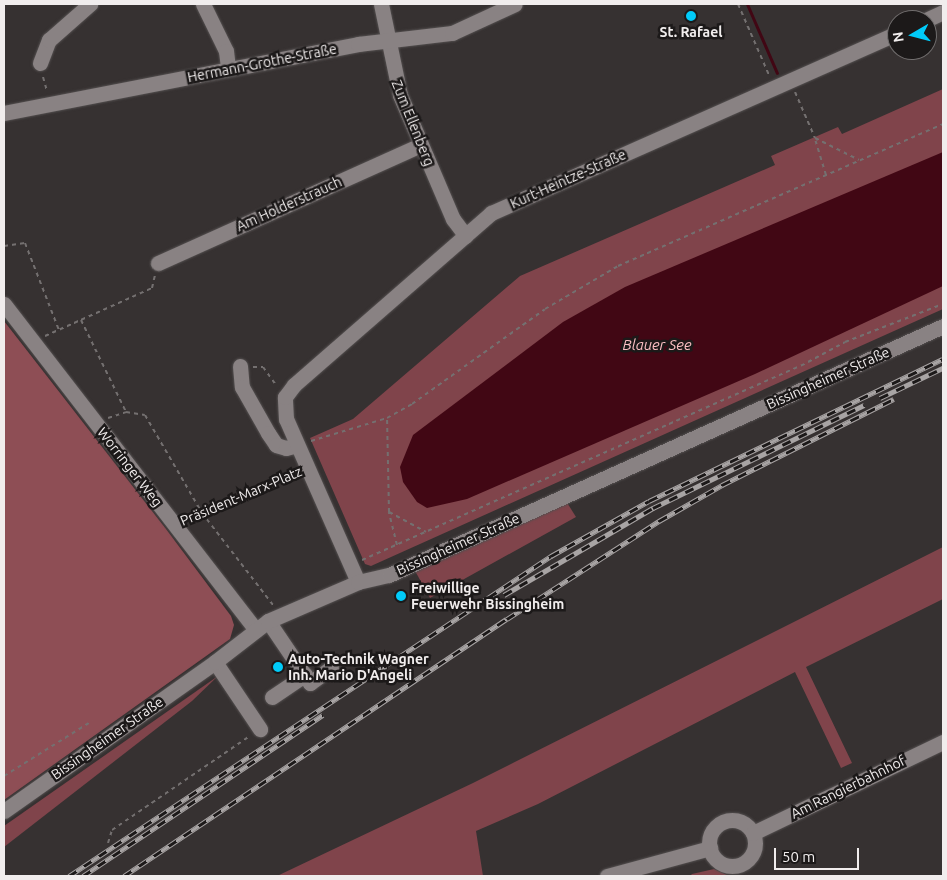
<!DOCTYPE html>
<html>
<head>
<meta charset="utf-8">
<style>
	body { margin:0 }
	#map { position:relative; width:947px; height:880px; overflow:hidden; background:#363131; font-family:Ubuntu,sans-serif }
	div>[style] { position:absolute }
	.green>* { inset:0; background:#80444b }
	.forest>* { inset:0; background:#8e4e55 }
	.water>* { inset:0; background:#410714 }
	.stream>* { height:3px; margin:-1.5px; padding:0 1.5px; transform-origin:1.5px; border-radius:1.5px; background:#410714 }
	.path>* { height:2px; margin-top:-1px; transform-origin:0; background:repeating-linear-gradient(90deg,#747070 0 4px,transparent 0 8px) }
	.roads { filter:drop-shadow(0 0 1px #545050) drop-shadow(0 0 1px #545050) }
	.minor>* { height:15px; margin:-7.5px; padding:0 7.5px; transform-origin:7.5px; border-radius:7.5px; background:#898283 }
	.minor>.ring { margin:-7.5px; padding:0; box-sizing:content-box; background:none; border:15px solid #898283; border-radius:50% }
	.rail>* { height:5px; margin-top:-2.5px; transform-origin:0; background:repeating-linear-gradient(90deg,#1c1919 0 9px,#a8a4a4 0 18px); box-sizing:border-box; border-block:1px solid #a8a4a4 }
	.dots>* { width:14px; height:14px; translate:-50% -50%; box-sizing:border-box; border:2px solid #1c1919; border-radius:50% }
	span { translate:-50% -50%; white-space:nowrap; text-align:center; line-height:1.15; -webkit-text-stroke:5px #1c1919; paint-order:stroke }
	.poi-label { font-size:14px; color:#f1eded; font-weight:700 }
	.left { translate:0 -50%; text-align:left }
	.street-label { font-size:14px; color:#f1eded }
	.water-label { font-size:15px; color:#fbbfc3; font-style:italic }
	.frame { position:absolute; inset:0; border:5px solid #f1eded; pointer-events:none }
	.north { position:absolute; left:887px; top:10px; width:50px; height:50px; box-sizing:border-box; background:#1c1919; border:1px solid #716e6e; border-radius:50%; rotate:262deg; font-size:14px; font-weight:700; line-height:20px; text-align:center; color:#f1eded }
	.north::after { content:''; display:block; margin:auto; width:18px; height:22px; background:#01cbf9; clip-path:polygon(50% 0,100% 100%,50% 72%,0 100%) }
	.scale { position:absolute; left:774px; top:848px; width:85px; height:22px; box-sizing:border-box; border:2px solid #f1eded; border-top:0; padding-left:6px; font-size:15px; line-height:18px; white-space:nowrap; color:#f1eded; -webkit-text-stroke:4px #1c1919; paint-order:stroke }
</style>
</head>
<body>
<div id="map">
	<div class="green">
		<div style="clip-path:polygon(943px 89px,943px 309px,371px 566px,365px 564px,310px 438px,353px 419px,520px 276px,775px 165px,771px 156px,838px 127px,842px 134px)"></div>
		<div style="clip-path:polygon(566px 501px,576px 517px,430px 598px,414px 569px)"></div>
		<div style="clip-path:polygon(943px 547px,943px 599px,806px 667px,852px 763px,841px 768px,795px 672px,538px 804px,476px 831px,483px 876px,277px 876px,473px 783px)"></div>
		<div style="clip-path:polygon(218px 676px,192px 701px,4px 847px,4px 826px)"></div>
		<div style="clip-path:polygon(714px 869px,729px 876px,690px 876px,692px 874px)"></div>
	</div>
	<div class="forest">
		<div style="clip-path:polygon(4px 321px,166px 529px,231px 616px,234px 625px,230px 639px,4px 800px)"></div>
	</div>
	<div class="water">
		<div style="clip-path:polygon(943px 152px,943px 286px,755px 374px,467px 499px,427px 508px,417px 502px,403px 482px,400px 467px,413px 435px,563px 322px,625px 287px)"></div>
	</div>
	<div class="stream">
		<div style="left:747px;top:4px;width:75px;rotate:66.5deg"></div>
	</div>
	<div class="path">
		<div style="left:738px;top:4px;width:77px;rotate:66.4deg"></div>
		<div style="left:43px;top:77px;width:15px;rotate:74deg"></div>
		<div style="left:795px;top:92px;width:50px;rotate:66.5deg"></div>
		<div style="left:826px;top:175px;width:39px;rotate:-107deg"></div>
		<div style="left:815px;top:138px;width:49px;rotate:26.6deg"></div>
		<div style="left:4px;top:246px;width:21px;rotate:-8deg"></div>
		<div style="left:25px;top:243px;width:93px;rotate:68.7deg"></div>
		<div style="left:81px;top:320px;width:102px;rotate:63.9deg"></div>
		<div style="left:45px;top:336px;width:117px;rotate:-24.2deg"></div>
		<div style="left:152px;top:288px;width:13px;rotate:-77deg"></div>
		<div style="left:253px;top:367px;width:10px"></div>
		<div style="left:263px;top:367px;width:22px;rotate:54deg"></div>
		<div style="left:108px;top:418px;width:19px;rotate:-18deg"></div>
		<div style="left:126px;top:412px;width:19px;rotate:9deg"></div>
		<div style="left:145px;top:415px;width:113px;rotate:59.8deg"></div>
		<div style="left:202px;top:513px;width:116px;rotate:52.3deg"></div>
		<div style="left:311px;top:441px;width:79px;rotate:-16.8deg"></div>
		<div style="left:389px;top:512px;width:42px;rotate:28.4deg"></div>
		<div style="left:188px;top:519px;width:118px;rotate:-24deg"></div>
		<div style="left:397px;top:545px;width:34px;rotate:-104deg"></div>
		<div style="left:389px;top:512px;width:94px;rotate:-91.2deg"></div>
		<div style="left:387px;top:418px;width:29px;rotate:-29deg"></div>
		<div style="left:412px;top:404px;width:163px;rotate:-35.5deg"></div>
		<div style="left:545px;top:309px;width:85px;rotate:-30.5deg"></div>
		<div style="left:618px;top:266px;width:355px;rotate:-23.6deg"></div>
		<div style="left:362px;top:560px;width:488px;rotate:-23.9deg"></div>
		<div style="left:808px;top:362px;width:42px;rotate:-28.4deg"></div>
		<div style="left:845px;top:342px;width:105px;rotate:-21.2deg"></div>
		<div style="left:4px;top:776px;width:104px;rotate:-32deg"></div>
		<div style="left:108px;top:843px;width:14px;rotate:-73deg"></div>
		<div style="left:112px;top:830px;width:167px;rotate:-34.3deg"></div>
	</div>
	<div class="roads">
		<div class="minor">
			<div style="left:203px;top:4px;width:52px;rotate:63.9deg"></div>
			<div style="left:226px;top:51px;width:17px;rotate:83deg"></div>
			<div style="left:381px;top:4px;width:93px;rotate:78.2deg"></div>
			<div style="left:400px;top:95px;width:135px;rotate:66.9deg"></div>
			<div style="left:453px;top:219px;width:21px;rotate:53deg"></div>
			<div style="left:926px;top:20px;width:19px;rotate:-25deg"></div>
			<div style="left:40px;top:63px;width:25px;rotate:-69deg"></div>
			<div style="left:49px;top:40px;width:55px;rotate:-41.3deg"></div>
			<div style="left:4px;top:113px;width:361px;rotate:-11deg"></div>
			<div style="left:358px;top:44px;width:95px;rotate:-6.7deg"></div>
			<div style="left:452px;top:33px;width:69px;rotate:-24.7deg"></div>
			<div style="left:158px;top:263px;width:288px;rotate:-24.2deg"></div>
			<div style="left:4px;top:304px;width:412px;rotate:52.3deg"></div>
			<div style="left:240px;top:366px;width:21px;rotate:85deg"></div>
			<div style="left:242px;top:387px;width:53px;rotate:60.5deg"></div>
			<div style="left:268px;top:433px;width:14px;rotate:56deg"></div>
			<div style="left:276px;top:445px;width:10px;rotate:17deg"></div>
			<div style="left:286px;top:448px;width:11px;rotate:-15deg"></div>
			<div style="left:358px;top:582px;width:178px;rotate:-113.8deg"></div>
			<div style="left:286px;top:419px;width:22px;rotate:-93deg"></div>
			<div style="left:285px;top:397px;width:15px;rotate:-53deg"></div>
			<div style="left:294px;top:385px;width:262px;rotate:-41.1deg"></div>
			<div style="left:491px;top:213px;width:444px;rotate:-23.9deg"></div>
			<div style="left:268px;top:621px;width:75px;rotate:55.9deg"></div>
			<div style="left:310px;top:683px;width:26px;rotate:-36deg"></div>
			<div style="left:215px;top:662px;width:81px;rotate:56.1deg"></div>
			<div style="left:272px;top:697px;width:40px;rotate:-34deg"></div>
			<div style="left:4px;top:811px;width:258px;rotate:-35.2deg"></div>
			<div style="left:215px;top:662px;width:67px;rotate:-37.7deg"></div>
			<div style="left:268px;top:621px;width:98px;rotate:-23.4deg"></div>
			<div style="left:358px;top:582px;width:32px;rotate:-13deg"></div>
			<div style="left:389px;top:575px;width:607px;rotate:-24.2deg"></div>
			<div class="ring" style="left:709px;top:820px;width:31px;height:31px"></div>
			<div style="left:753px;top:833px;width:211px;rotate:-25.6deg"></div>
			<div style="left:607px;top:876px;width:107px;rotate:-15.2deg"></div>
		</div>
	</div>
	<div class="rail">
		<div style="left:880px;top:398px;width:70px;rotate:-25.5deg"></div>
		<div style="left:504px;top:595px;width:173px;rotate:-30.3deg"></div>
		<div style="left:653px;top:508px;width:235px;rotate:-26deg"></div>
		<div style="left:69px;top:876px;width:579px;rotate:-33.58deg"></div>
		<div style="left:551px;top:556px;width:112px;rotate:-29.3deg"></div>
		<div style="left:649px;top:501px;width:326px;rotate:-25.8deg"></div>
		<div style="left:83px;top:876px;width:289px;rotate:-33.9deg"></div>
		<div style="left:124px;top:876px;width:461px;rotate:-33.9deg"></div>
		<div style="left:507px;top:619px;width:181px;rotate:-32.8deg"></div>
		<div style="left:659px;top:521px;width:73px;rotate:-29.7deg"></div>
		<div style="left:722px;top:485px;width:192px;rotate:-26.6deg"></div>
	</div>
	<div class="dots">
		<div style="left:691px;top:16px;background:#01cbf9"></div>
		<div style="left:401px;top:596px;background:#01cbf9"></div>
		<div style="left:278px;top:667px;background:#01cbf9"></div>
	</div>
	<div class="poi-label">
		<span style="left:691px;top:32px">St. Rafael</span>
		<span class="left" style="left:411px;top:596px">Freiwillige<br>Feuerwehr Bissingheim</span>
		<span class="left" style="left:288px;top:667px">Auto-Technik Wagner<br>Inh. Mario D'Angeli</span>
	</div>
	<div class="street-label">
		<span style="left:262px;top:63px;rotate:-11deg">Hermann-Grothe-Straße</span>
		<span style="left:413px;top:123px;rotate:68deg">Zum Ellenberg</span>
		<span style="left:568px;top:179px;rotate:-24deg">Kurt-Heintze-Straße</span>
		<span style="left:289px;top:204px;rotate:-24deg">Am Holderstrauch</span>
		<span style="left:828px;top:378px;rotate:-24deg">Bissingheimer Straße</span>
		<span style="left:130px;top:467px;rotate:52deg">Worringer Weg</span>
		<span style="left:241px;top:496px;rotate:-23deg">Präsident-Marx-Platz</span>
		<span style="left:458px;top:544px;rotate:-24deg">Bissingheimer Straße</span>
		<span style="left:107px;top:738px;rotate:-35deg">Bissingheimer Straße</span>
		<span style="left:848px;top:787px;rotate:-26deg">Am Rangierbahnhof</span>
	</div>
	<div class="water-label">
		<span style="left:657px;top:345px">Blauer See</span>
	</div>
	<div class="frame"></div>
	<div class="north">N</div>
	<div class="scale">50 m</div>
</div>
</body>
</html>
